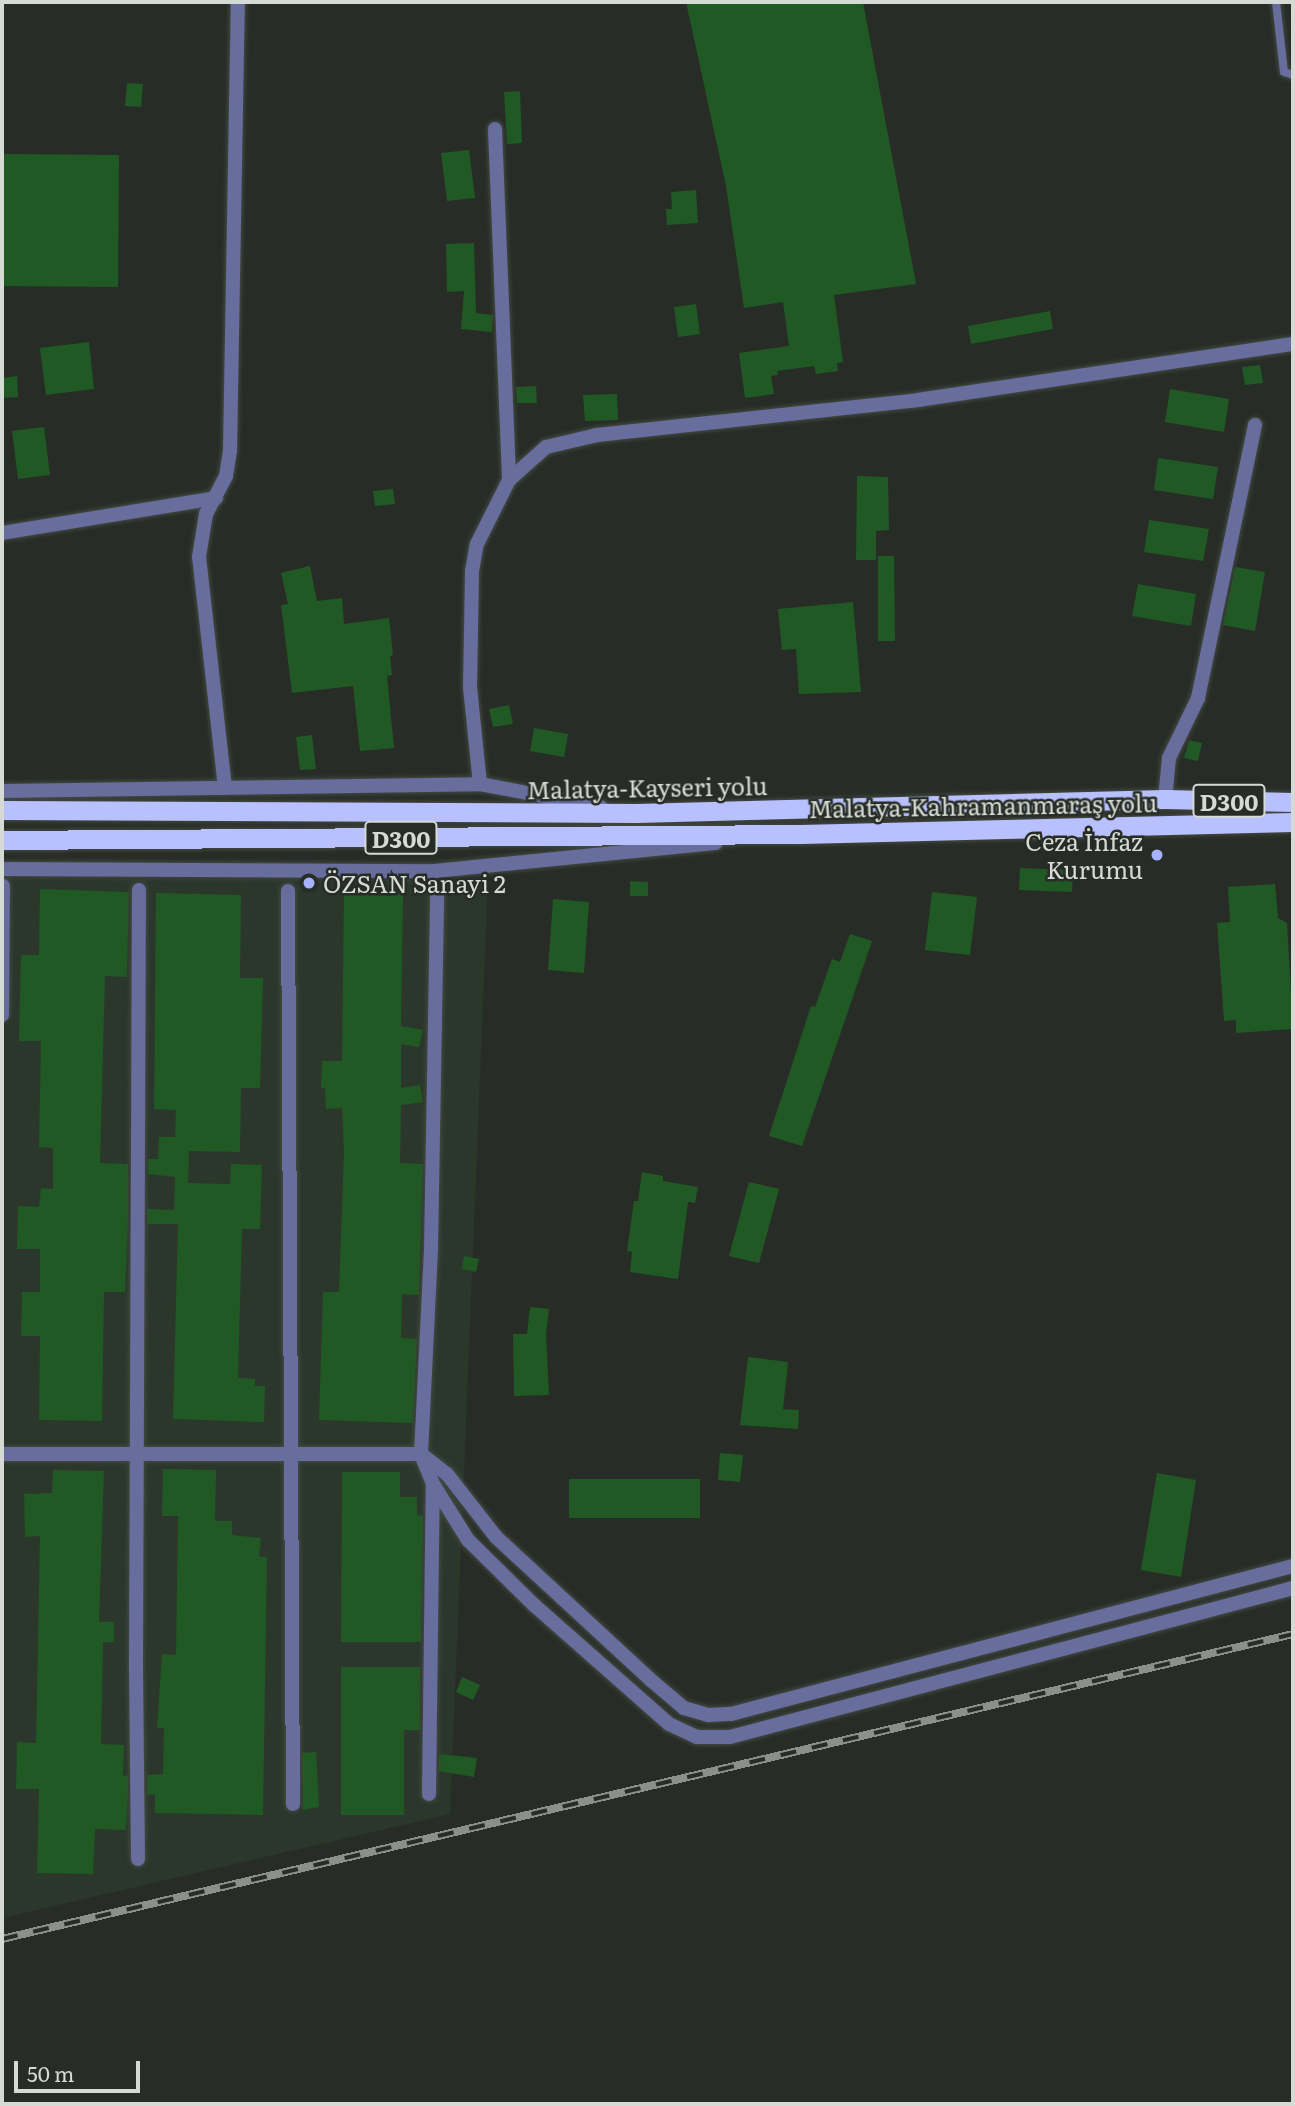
<!DOCTYPE html>
<meta charset="utf-8">
<style>
body{margin:0}
#map{position:relative;width:1295px;height:2106px;overflow:hidden;background:#272d26;font-family:Literata,serif}
div>[style]{position:absolute}
.built>*{inset:0;background:#2c372c}
.building>*{inset:0;background:#215924}
.roads{filter:drop-shadow(0 0 2px #434942) drop-shadow(0 0 2px #434942)}
.service>*{height:8px;margin:-4px;padding:0 4px;transform-origin:4px;border-radius:4px;background:#676d9c}
.minor>*{height:14px;margin:-7px;padding:0 7px;transform-origin:7px;border-radius:7px;background:#676d9c}
.tertiary>*{height:14px;margin:-7px;padding:0 7px;transform-origin:7px;border-radius:7px;background:#676d9c}
.trunk>*{height:19px;margin:-9.5px;padding:0 9.5px;transform-origin:9.5px;border-radius:9.5px;background:#b8c1fe}
.rail>*{height:8px;margin-top:-4px;transform-origin:0;background:repeating-linear-gradient(90deg,#272d26 0 16px,#8b908a 0 32px);box-sizing:border-box;border-block:2px solid #8b908a}
.dots>*{width:19px;height:19px;translate:-50% -50%;box-sizing:border-box;border:4px solid #272d26;border-radius:50%}
span{translate:-50% -50%;white-space:nowrap;text-align:center;line-height:1.15;-webkit-text-stroke:5px #272d26;paint-order:stroke}
.shield-label span{padding:2px 5px;background:#272d26;border:2px solid;border-radius:5px;-webkit-text-stroke-width:0}
.shield-label{font-size:23px;color:#d5dad5;font-weight:700}
.street-label{font-size:24px;color:#d5dad5}
.poi-label{font-size:24px;color:#d5dad5}
.right{translate:-100% -50%;text-align:right}
.left{translate:0 -50%;text-align:left}
.frame{position:absolute;inset:0;border:4px solid #d5dad5;pointer-events:none}
.scale{position:absolute;left:14px;top:2061px;width:126px;height:32px;box-sizing:border-box;border:4px solid #d5dad5;border-top:0;padding-left:9px;font-size:21px;line-height:24px;white-space:nowrap;color:#d5dad5;-webkit-text-stroke:5px #272d26;paint-order:stroke}
</style>
<div id="map">
<div class="built">
<div style="clip-path:polygon(2px 878px,488px 880px,450px 1814px,2px 1918px)"></div>
</div>
<div class="building">
<div style="clip-path:polygon(686px 2px,863px 2px,916px 284px,834px 295px,843px 362px,837px 363px,838px 371px,816px 374px,814px 366px,777px 371px,778px 375px,771px 376px,774px 394px,745px 398px,739px 353px,789px 346px,783px 302px,744px 308px,726px 186px)"></div>
<div style="clip-path:polygon(127px 83px,143px 84px,141px 107px,125px 106px)"></div>
<div style="clip-path:polygon(520px 91px,522px 143px,507px 144px,504px 92px)"></div>
<div style="clip-path:polygon(469px 150px,475px 198px,447px 201px,441px 153px)"></div>
<div style="clip-path:polygon(2px 154px,119px 155px,118px 287px,2px 286px)"></div>
<div style="clip-path:polygon(696px 190px,698px 223px,667px 225px,666px 209px,672px 209px,671px 192px)"></div>
<div style="clip-path:polygon(474px 243px,476px 313px,493px 315px,492px 332px,461px 329px,464px 291px,447px 292px,446px 244px)"></div>
<div style="clip-path:polygon(696px 304px,700px 334px,678px 337px,674px 307px)"></div>
<div style="clip-path:polygon(1050px 311px,1053px 329px,971px 344px,968px 326px)"></div>
<div style="clip-path:polygon(89px 342px,94px 389px,46px 395px,40px 348px)"></div>
<div style="clip-path:polygon(1260px 365px,1263px 383px,1245px 385px,1242px 367px)"></div>
<div style="clip-path:polygon(17px 376px,18px 397px,2px 398px,2px 378px)"></div>
<div style="clip-path:polygon(536px 386px,537px 403px,517px 403px,516px 387px)"></div>
<div style="clip-path:polygon(1170px 389px,1229px 399px,1224px 432px,1165px 422px)"></div>
<div style="clip-path:polygon(617px 394px,618px 420px,585px 421px,583px 395px)"></div>
<div style="clip-path:polygon(44px 427px,50px 475px,18px 479px,12px 431px)"></div>
<div style="clip-path:polygon(1158px 458px,1218px 467px,1213px 499px,1154px 490px)"></div>
<div style="clip-path:polygon(857px 476px,888px 477px,889px 530px,876px 531px,876px 560px,856px 560px)"></div>
<div style="clip-path:polygon(393px 489px,395px 504px,375px 506px,373px 491px)"></div>
<div style="clip-path:polygon(1149px 520px,1209px 529px,1203px 561px,1144px 552px)"></div>
<div style="clip-path:polygon(878px 556px,894px 556px,895px 641px,878px 641px)"></div>
<div style="clip-path:polygon(310px 566px,317px 601px,342px 598px,344px 624px,389px 618px,393px 655px,390px 656px,392px 675px,387px 676px,394px 748px,360px 751px,353px 686px,292px 693px,281px 605px,288px 604px,281px 573px)"></div>
<div style="clip-path:polygon(1235px 567px,1265px 572px,1255px 631px,1223px 625px)"></div>
<div style="clip-path:polygon(1138px 584px,1196px 594px,1191px 626px,1132px 616px)"></div>
<div style="clip-path:polygon(853px 602px,861px 692px,799px 694px,796px 649px,782px 650px,778px 609px)"></div>
<div style="clip-path:polygon(509px 705px,513px 724px,493px 727px,489px 709px)"></div>
<div style="clip-path:polygon(534px 728px,568px 734px,564px 757px,530px 751px)"></div>
<div style="clip-path:polygon(312px 735px,316px 769px,300px 770px,296px 737px)"></div>
<div style="clip-path:polygon(1189px 740px,1202px 743px,1198px 761px,1184px 758px)"></div>
<div style="clip-path:polygon(1020px 868px,1073px 870px,1072px 892px,1019px 890px)"></div>
<div style="clip-path:polygon(630px 881px,648px 882px,648px 896px,630px 896px)"></div>
<div style="clip-path:polygon(1275px 884px,1278px 918px,1287px 923px,1293px 1029px,1236px 1033px,1236px 1020px,1224px 1021px,1217px 923px,1230px 922px,1228px 887px)"></div>
<div style="clip-path:polygon(40px 889px,129px 892px,127px 977px,105px 976px,100px 1163px,128px 1164px,128px 1223px,125px 1292px,104px 1292px,102px 1421px,39px 1420px,40px 1336px,21px 1336px,22px 1292px,40px 1292px,40px 1249px,17px 1249px,18px 1206px,39px 1207px,41px 1188px,53px 1189px,53px 1148px,39px 1147px,41px 1041px,19px 1041px,21px 955px,39px 955px)"></div>
<div style="clip-path:polygon(932px 892px,977px 897px,970px 955px,925px 950px)"></div>
<div style="clip-path:polygon(156px 893px,241px 895px,240px 978px,263px 978px,260px 1088px,241px 1088px,240px 1152px,189px 1151px,188px 1183px,230px 1184px,231px 1164px,262px 1165px,260px 1229px,242px 1229px,238px 1378px,255px 1379px,255px 1386px,265px 1386px,264px 1422px,173px 1419px,178px 1224px,147px 1224px,147px 1209px,174px 1210px,175px 1177px,148px 1174px,148px 1159px,158px 1159px,159px 1137px,175px 1137px,176px 1110px,154px 1109px)"></div>
<div style="clip-path:polygon(344px 894px,403px 894px,401px 1026px,423px 1030px,419px 1047px,401px 1044px,401px 1088px,420px 1085px,423px 1102px,401px 1105px,400px 1163px,423px 1164px,419px 1295px,402px 1294px,401px 1338px,417px 1339px,413px 1423px,319px 1420px,323px 1292px,339px 1292px,344px 1152px,342px 1108px,326px 1109px,325px 1088px,321px 1088px,322px 1061px,342px 1061px)"></div>
<div style="clip-path:polygon(553px 899px,589px 902px,584px 973px,548px 970px)"></div>
<div style="clip-path:polygon(850px 934px,872px 941px,802px 1146px,769px 1136px,811px 1006px,815px 1007px,832px 959px,840px 962px)"></div>
<div style="clip-path:polygon(642px 1172px,663px 1176px,663px 1181px,698px 1187px,695px 1203px,688px 1202px,678px 1279px,630px 1272px,632px 1252px,627px 1251px,634px 1201px,638px 1201px)"></div>
<div style="clip-path:polygon(749px 1182px,779px 1189px,759px 1263px,729px 1256px)"></div>
<div style="clip-path:polygon(464px 1256px,479px 1259px,476px 1272px,462px 1269px)"></div>
<div style="clip-path:polygon(530px 1307px,549px 1309px,546px 1334px,549px 1395px,514px 1396px,513px 1334px,527px 1334px)"></div>
<div style="clip-path:polygon(748px 1357px,788px 1362px,783px 1409px,799px 1410px,798px 1429px,740px 1425px)"></div>
<div style="clip-path:polygon(720px 1453px,743px 1455px,740px 1482px,718px 1480px)"></div>
<div style="clip-path:polygon(163px 1469px,216px 1470px,215px 1521px,232px 1521px,232px 1535px,261px 1538px,259px 1557px,267px 1557px,263px 1815px,155px 1813px,155px 1794px,147px 1795px,147px 1775px,163px 1774px,164px 1728px,157px 1728px,162px 1654px,176px 1655px,178px 1516px,162px 1516px)"></div>
<div style="clip-path:polygon(53px 1470px,104px 1471px,99px 1622px,114px 1622px,114px 1642px,103px 1642px,101px 1744px,124px 1745px,123px 1776px,128px 1775px,128px 1795px,126px 1830px,95px 1829px,93px 1874px,37px 1873px,39px 1789px,16px 1789px,17px 1742px,36px 1743px,40px 1536px,25px 1537px,24px 1494px,52px 1493px)"></div>
<div style="clip-path:polygon(342px 1472px,400px 1472px,400px 1497px,417px 1497px,417px 1515px,423px 1516px,421px 1642px,341px 1642px)"></div>
<div style="clip-path:polygon(1157px 1473px,1196px 1480px,1181px 1577px,1141px 1570px)"></div>
<div style="clip-path:polygon(569px 1479px,700px 1479px,700px 1518px,569px 1518px)"></div>
<div style="clip-path:polygon(341px 1667px,420px 1667px,420px 1730px,404px 1730px,404px 1815px,341px 1815px)"></div>
<div style="clip-path:polygon(462px 1677px,480px 1685px,473px 1700px,456px 1692px)"></div>
<div style="clip-path:polygon(316px 1752px,319px 1807px,303px 1810px,302px 1753px)"></div>
<div style="clip-path:polygon(439px 1754px,477px 1758px,474px 1777px,439px 1771px)"></div>
</div>
<div class="roads">
<div class="service">
<div style="left:1276px;top:2px;width:70px;rotate:83.5deg"></div>
<div style="left:1284px;top:72px;width:9px;rotate:18deg"></div>
</div>
<div class="minor">
<div style="left:495px;top:129px;width:351px;rotate:87.7deg"></div>
<div style="left:2px;top:533px;width:217px;rotate:-9.3deg"></div>
<div style="left:480px;top:784px;width:98px;rotate:-95.9deg"></div>
<div style="left:470px;top:687px;width:116px;rotate:-89deg"></div>
<div style="left:472px;top:571px;width:27px;rotate:-80deg"></div>
<div style="left:477px;top:544px;width:72px;rotate:-63.4deg"></div>
<div style="left:509px;top:480px;width:50px;rotate:-41.7deg"></div>
<div style="left:546px;top:447px;width:52px;rotate:-13.2deg"></div>
<div style="left:597px;top:435px;width:323px;rotate:-6.2deg"></div>
<div style="left:918px;top:400px;width:379px;rotate:-8.5deg"></div>
<div style="left:225px;top:788px;width:232px;rotate:-96.4deg"></div>
<div style="left:199px;top:557px;width:44px;rotate:-80.8deg"></div>
<div style="left:206px;top:514px;width:43px;rotate:-62.2deg"></div>
<div style="left:226px;top:476px;width:26px;rotate:-81deg"></div>
<div style="left:230px;top:450px;width:448px;rotate:-89deg"></div>
<div style="left:1165px;top:799px;width:41px;rotate:-84.4deg"></div>
<div style="left:1169px;top:758px;width:67px;rotate:-64.2deg"></div>
<div style="left:1198px;top:698px;width:279px;rotate:-78.2deg"></div>
<div style="left:288px;top:891px;width:913px;rotate:89.69deg"></div>
<div style="left:2px;top:1015px;width:129px;rotate:-89.6deg"></div>
<div style="left:2px;top:1454px;width:419px"></div>
<div style="left:421px;top:1454px;width:33px;rotate:38deg"></div>
<div style="left:447px;top:1474px;width:80px;rotate:52.1deg"></div>
<div style="left:496px;top:1537px;width:212px;rotate:42.7deg"></div>
<div style="left:652px;top:1681px;width:42px;rotate:40.2deg"></div>
<div style="left:684px;top:1708px;width:26px;rotate:16deg"></div>
<div style="left:709px;top:1715px;width:22px;rotate:-3deg"></div>
<div style="left:731px;top:1714px;width:581px;rotate:-14.75deg"></div>
<div style="left:433px;top:1484px;width:66px;rotate:58deg"></div>
<div style="left:468px;top:1540px;width:93px;rotate:44.6deg"></div>
<div style="left:534px;top:1605px;width:180px;rotate:41.4deg"></div>
<div style="left:669px;top:1724px;width:31px;rotate:25deg"></div>
<div style="left:697px;top:1737px;width:33px"></div>
<div style="left:730px;top:1737px;width:582px;rotate:-14.82deg"></div>
<div style="left:429px;top:1794px;width:310px;rotate:-89.3deg"></div>
<div style="left:433px;top:1484px;width:32px;rotate:-112deg"></div>
<div style="left:421px;top:1454px;width:205px;rotate:-87.2deg"></div>
<div style="left:431px;top:1249px;width:352px;rotate:-89deg"></div>
<div style="left:138px;top:1859px;width:199px;rotate:-90.6deg"></div>
<div style="left:136px;top:1660px;width:770px;rotate:-89.78deg"></div>
</div>
<div class="tertiary">
<div style="left:2px;top:791px;width:478px;rotate:-0.8deg"></div>
<div style="left:480px;top:784px;width:123px;rotate:10.8deg"></div>
<div style="left:2px;top:869px;width:432px;rotate:0.3deg"></div>
<div style="left:434px;top:871px;width:283px;rotate:-5.7deg"></div>
</div>
<div class="trunk">
<div style="left:2px;top:810px;width:634px;rotate:0.27deg"></div>
<div style="left:636px;top:813px;width:529px;rotate:-1.52deg"></div>
<div style="left:1165px;top:799px;width:128px;rotate:1.3deg"></div>
<div style="left:2px;top:840px;width:798px;rotate:-0.43deg"></div>
<div style="left:800px;top:834px;width:493px;rotate:-1.4deg"></div>
</div>
</div>
<div class="rail">
<div style="left:2px;top:1939px;width:1327px;rotate:-13.29deg"></div>
</div>
<div class="dots">
<div style="left:1157px;top:855px;background:#a7b1fc"></div>
<div style="left:309px;top:883px;background:#a7b1fc"></div>
</div>
<div class="shield-label">
<span style="left:1229px;top:801px">D300</span>
<span style="left:401px;top:838px">D300</span>
</div>
<div class="street-label">
<span style="left:647px;top:787px;rotate:-1deg">Malatya-Kayseri yolu</span>
<span style="left:983px;top:805px;rotate:-1deg">Malatya-Kahramanmaraş yolu</span>
</div>
<div class="poi-label">
<span class="right" style="left:1143px;top:855px">Ceza İnfaz<br>Kurumu</span>
<span class="left" style="left:323px;top:883px">ÖZSAN Sanayi 2</span>
</div>
<div class="frame"></div>
<div class="scale">50 m</div>
</div>
